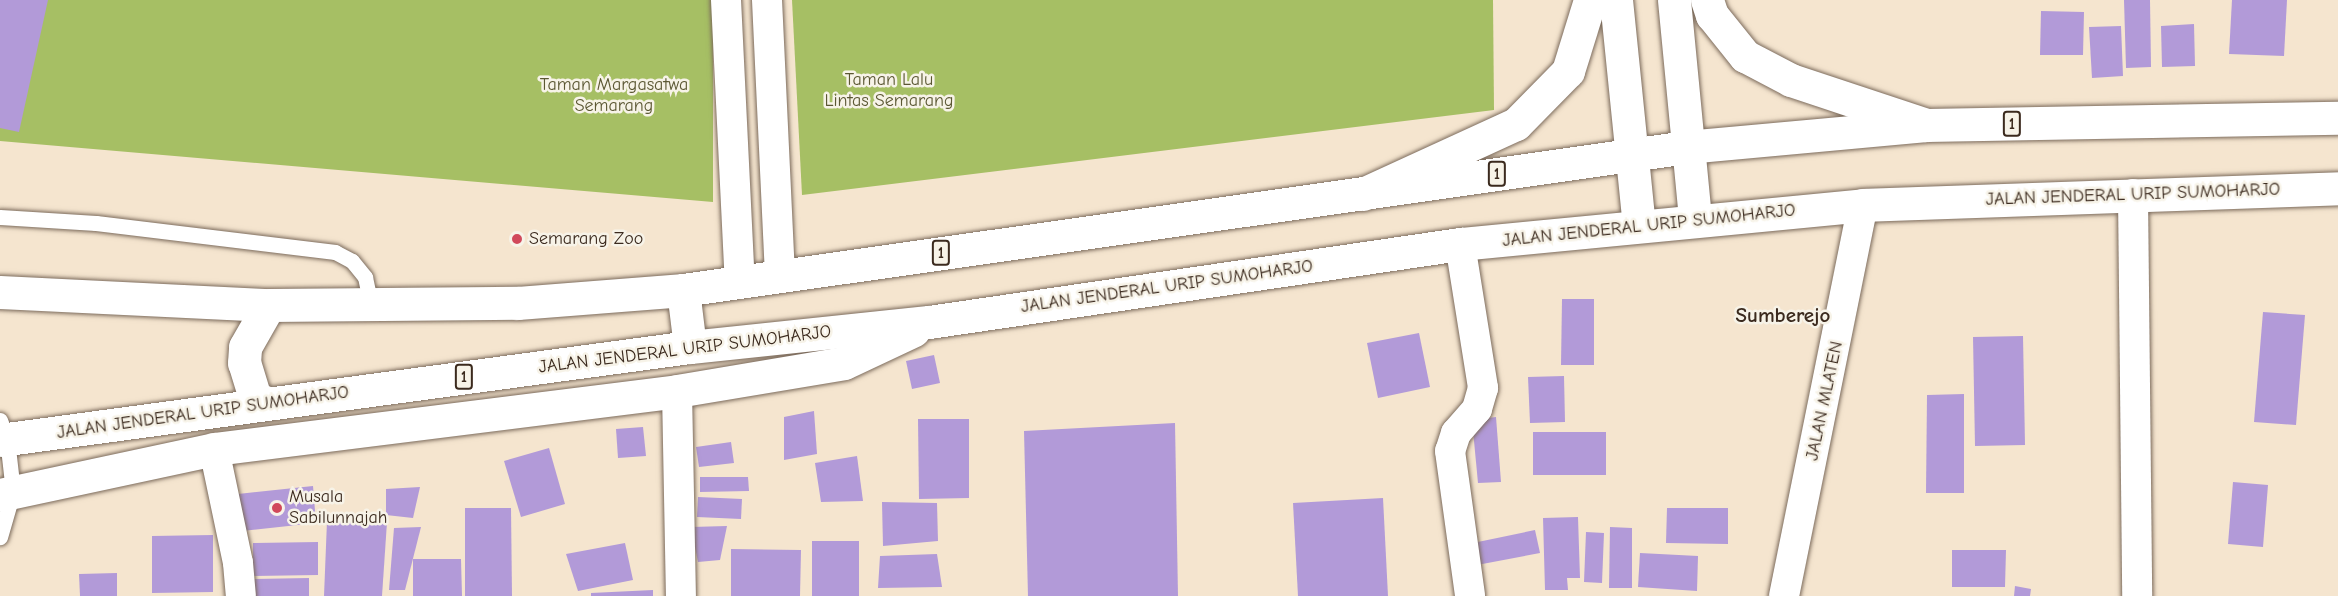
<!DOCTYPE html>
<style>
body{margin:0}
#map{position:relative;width:2338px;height:596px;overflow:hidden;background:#f5e5cf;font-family:"Comic Neue",sans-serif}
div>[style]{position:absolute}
.green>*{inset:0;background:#a6bf64}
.building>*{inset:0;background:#b29ad8}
.roads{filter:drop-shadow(0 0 2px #7c6b5c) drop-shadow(0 0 2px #7c6b5c)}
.service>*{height:15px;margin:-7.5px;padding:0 7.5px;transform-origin:7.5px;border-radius:7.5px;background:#fff}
.minor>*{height:30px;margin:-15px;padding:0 15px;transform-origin:15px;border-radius:15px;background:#fff}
.trunk>*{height:33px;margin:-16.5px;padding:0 16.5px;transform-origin:16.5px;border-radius:16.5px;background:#fff}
.motorway>*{height:33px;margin:-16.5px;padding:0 16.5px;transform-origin:16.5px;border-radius:16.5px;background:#fff}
.dots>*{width:16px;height:16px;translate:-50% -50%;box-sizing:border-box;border:3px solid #f7f3e8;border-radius:50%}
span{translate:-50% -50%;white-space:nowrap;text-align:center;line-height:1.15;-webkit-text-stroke:5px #f7f3e8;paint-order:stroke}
.shield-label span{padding:2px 4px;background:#f7f3e8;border:2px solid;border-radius:4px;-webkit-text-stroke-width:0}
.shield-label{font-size:16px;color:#3b2a1e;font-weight:700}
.park-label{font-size:18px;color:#5b5733}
.street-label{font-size:18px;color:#3b2a1e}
.poi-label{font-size:18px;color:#3b2a1e}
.left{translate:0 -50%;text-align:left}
.quarter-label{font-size:21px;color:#3b2a1e;font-weight:700}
</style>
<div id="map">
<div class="green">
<div style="clip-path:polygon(0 0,713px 0,713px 202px,0 141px)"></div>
<div style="clip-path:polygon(792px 0,1493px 0,1494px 110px,802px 195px)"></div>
</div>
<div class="building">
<div style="clip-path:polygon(0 0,48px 0,19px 132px,0 128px)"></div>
<div style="clip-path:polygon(2124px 0,2150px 0,2151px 67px,2126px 68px)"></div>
<div style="clip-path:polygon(2232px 0,2287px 0,2284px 56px,2229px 54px)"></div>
<div style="clip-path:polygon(2041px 11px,2084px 12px,2083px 55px,2040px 55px)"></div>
<div style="clip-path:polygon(2194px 24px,2195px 66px,2162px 67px,2161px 26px)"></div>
<div style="clip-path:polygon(2121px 26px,2123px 76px,2092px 78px,2089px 27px)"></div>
<div style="clip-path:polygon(1562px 299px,1594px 299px,1594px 365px,1561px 365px)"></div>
<div style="clip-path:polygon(2263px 312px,2305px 315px,2296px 425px,2254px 422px)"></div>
<div style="clip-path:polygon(1419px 333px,1430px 387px,1378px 398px,1367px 343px)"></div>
<div style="clip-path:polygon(2023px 336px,2025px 445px,1975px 446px,1973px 337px)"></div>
<div style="clip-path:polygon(934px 355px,940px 383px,912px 389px,906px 361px)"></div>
<div style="clip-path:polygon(1564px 376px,1565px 422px,1530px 423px,1528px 377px)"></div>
<div style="clip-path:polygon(1964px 394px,1964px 493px,1926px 493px,1927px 395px)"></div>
<div style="clip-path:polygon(814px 411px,817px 454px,784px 460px,784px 417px)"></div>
<div style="clip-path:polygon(1496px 417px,1501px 482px,1478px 483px,1472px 420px)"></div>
<div style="clip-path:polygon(918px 419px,969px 419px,969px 498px,919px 499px)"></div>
<div style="clip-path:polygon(1175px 423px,1178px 596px,1028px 596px,1024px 431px)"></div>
<div style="clip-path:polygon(643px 427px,646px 456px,618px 458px,616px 429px)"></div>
<div style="clip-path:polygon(1533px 432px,1606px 432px,1606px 475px,1533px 475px)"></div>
<div style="clip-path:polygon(731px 442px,734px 463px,699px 467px,696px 447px)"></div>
<div style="clip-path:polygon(549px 448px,565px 504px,521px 517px,504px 461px)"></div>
<div style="clip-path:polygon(857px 456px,863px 501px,821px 502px,815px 463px)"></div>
<div style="clip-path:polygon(700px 477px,748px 477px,749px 491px,700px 492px)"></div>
<div style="clip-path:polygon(2233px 482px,2268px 485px,2263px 547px,2228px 544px)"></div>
<div style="clip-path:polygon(313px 486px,316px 523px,242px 531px,238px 494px)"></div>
<div style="clip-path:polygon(420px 487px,413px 518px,386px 515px,386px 489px)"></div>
<div style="clip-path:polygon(698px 497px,742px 499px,741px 519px,697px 517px)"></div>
<div style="clip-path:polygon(1383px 498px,1388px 596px,1298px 596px,1293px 503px)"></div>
<div style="clip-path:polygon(882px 502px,937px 503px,938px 541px,883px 546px)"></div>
<div style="clip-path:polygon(465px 508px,511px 508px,512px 596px,465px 596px)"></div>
<div style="clip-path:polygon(1667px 508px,1728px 508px,1728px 544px,1666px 543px)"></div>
<div style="clip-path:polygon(1578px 517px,1580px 578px,1567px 578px,1568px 590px,1545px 590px,1543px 518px)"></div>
<div style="clip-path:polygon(327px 521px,387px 522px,382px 596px,324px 596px)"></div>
<div style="clip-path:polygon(727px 526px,720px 560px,698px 562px,691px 527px)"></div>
<div style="clip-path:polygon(421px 527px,405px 590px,389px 590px,394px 528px)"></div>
<div style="clip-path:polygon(1610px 527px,1632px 528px,1632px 588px,1609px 588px)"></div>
<div style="clip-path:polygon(1535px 530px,1540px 553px,1477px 565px,1473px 543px)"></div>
<div style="clip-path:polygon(1586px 532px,1604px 533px,1602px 583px,1584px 582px)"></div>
<div style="clip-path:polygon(213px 535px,213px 592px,152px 593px,152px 536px)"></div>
<div style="clip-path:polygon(812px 541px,859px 541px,859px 596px,812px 596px)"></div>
<div style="clip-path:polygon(318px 542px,318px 575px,253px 576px,253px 543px)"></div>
<div style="clip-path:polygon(625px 543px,633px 580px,578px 591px,566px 554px)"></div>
<div style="clip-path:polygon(731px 549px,801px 550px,800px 596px,731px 596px)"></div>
<div style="clip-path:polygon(1952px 550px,2006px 550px,2005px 587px,1952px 587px)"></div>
<div style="clip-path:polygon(1640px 553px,1698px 556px,1697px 591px,1638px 587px)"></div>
<div style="clip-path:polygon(937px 554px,942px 587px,878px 588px,880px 556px)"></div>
<div style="clip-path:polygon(413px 559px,461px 559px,462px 596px,413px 596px)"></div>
<div style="clip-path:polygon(117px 573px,117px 596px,80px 596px,79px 574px)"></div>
<div style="clip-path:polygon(309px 578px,309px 596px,250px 596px,250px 579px)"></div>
<div style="clip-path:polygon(2015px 586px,2031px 589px,2030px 596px,2014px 596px)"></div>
<div style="clip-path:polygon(653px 590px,653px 596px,591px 596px,591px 593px)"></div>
</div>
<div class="roads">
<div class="service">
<div style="left:0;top:217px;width:96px;rotate:3.6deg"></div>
<div style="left:96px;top:223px;width:241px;rotate:6.9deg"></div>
<div style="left:335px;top:252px;width:19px;rotate:28deg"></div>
<div style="left:352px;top:261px;width:21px;rotate:51deg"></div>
<div style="left:365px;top:277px;width:29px;rotate:78deg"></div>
<div style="left:0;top:420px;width:20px;rotate:70deg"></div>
<div style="left:7px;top:439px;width:53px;rotate:83.5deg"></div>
<div style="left:13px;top:492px;width:47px;rotate:106.1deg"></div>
</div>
<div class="minor">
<div style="left:726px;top:0;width:282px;rotate:87.2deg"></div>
<div style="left:767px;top:0;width:276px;rotate:87.3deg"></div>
<div style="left:2133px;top:194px;width:402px;rotate:89.4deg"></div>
<div style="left:1460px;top:244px;width:146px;rotate:80.9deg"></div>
<div style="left:1483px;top:388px;width:22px;rotate:106deg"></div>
<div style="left:1477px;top:409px;width:32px;rotate:131deg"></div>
<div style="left:1456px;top:433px;width:19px;rotate:108deg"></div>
<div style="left:1450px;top:451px;width:146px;rotate:82.1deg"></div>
<div style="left:677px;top:391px;width:205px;rotate:88.9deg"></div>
<div style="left:214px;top:449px;width:116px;rotate:78.1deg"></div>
<div style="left:238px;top:563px;width:33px;rotate:85deg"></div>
<div style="left:1784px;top:596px;width:399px;rotate:-78.6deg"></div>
</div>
<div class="trunk">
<div style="left:683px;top:290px;width:57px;rotate:83deg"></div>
<div style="left:0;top:292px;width:269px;rotate:2.8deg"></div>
<div style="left:269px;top:305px;width:249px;rotate:-0.5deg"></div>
<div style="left:518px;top:303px;width:166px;rotate:-4.5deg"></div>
<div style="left:683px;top:290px;width:1013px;rotate:-8.11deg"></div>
<div style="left:1686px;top:147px;width:241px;rotate:-5.2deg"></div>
<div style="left:1926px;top:125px;width:412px;rotate:-1deg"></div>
<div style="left:267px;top:403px;width:13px;rotate:-157deg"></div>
<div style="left:255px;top:398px;width:37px;rotate:-107deg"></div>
<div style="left:244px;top:363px;width:16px;rotate:-86deg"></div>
<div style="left:245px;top:347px;width:48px;rotate:-60.3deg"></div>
<div style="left:0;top:440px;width:696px;rotate:-7.68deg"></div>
<div style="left:690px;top:347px;width:240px;rotate:-6deg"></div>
<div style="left:929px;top:322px;width:537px;rotate:-8.36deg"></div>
<div style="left:1460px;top:244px;width:405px;rotate:-5.5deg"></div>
<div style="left:1863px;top:205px;width:475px;rotate:-2deg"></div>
<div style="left:0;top:495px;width:219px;rotate:-12.1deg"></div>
<div style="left:214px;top:449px;width:467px;rotate:-7.1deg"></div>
<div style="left:677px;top:391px;width:169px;rotate:-9.5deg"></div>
<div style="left:844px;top:363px;width:77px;rotate:-25.2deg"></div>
</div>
<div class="motorway">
<div style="left:1616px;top:0;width:226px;rotate:84.2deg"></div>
<div style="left:1674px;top:0;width:221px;rotate:84.5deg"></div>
<div style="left:1707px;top:0;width:16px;rotate:72deg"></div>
<div style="left:1712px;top:15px;width:53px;rotate:51.2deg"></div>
<div style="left:1745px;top:56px;width:52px;rotate:27.6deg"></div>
<div style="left:1791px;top:80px;width:142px;rotate:18.4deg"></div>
<div style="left:1363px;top:194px;width:168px;rotate:-24.6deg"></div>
<div style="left:1516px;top:124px;width:74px;rotate:-45.5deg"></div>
<div style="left:1568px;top:71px;width:74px;rotate:-72.8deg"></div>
</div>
</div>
<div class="dots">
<div style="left:517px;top:239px;background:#d1495b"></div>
<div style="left:277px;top:508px;background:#d1495b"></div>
</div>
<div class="shield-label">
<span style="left:2012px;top:124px">1</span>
<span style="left:1497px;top:174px">1</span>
<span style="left:941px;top:253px">1</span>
<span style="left:464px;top:377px">1</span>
</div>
<div class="park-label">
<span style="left:889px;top:91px">Taman Lalu<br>Lintas Semarang</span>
<span style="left:614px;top:96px">Taman Margasatwa<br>Semarang</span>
</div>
<div class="street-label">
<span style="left:2133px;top:195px;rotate:-2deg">JALAN JENDERAL URIP SUMOHARJO</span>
<span style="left:1649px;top:226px;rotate:-6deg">JALAN JENDERAL URIP SUMOHARJO</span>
<span style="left:1167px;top:287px;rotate:-8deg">JALAN JENDERAL URIP SUMOHARJO</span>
<span style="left:685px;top:350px;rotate:-7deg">JALAN JENDERAL URIP SUMOHARJO</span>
<span style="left:1825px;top:401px;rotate:-78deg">JALAN MLATEN</span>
<span style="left:203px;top:413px;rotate:-8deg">JALAN JENDERAL URIP SUMOHARJO</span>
</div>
<div class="poi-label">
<span class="left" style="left:529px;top:239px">Semarang Zoo</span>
<span class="left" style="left:289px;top:508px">Musala<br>Sabilunnajah</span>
</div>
<div class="quarter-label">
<span style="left:1783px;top:315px">Sumberejo</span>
</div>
</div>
